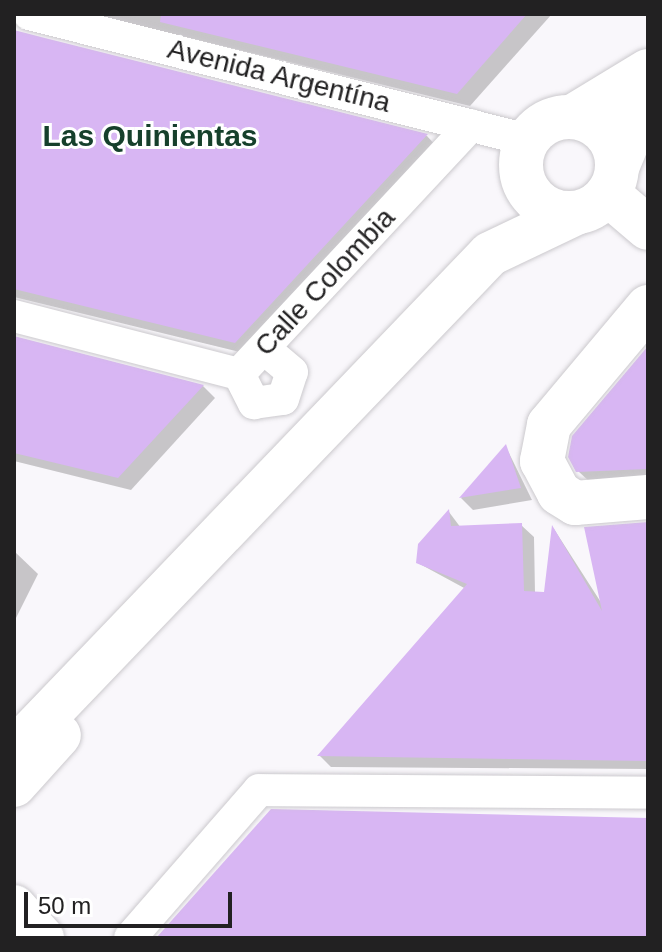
<!DOCTYPE html>
<meta charset="utf-8">
<style>
body{margin:0}
#map{position:relative;width:662px;height:952px;overflow:hidden;background:#f9f7fb;font-family:Helvetica,sans-serif}
div>[style]{position:absolute}
.shadow>*{inset:0;background:#0003}
.building>*{inset:0;background:#d8b6f3}
.roads{filter:drop-shadow(0 0 2px #cbc9cd) drop-shadow(0 0 2px #cbc9cd)}
.street>*{height:32px;margin:-16px;padding:0 16px;transform-origin:16px;border-radius:16px;background:#fff}
.secondary>*{height:44px;margin:-22px;padding:0 22px;transform-origin:22px;border-radius:22px;background:#fff}
.secondary>.ring{margin:-22px;padding:0;box-sizing:content-box;background:none;border:44px solid #fff;border-radius:50%}
span{translate:-50% -50%;white-space:nowrap;text-align:center;line-height:1.15;-webkit-text-stroke:6px #fff;paint-order:stroke}
.street-label{font-size:28px;color:#222122}
.neighbourhood-label{font-size:30px;color:#16402c;font-weight:700}
.frame{position:absolute;inset:0;border:16px solid #222122;pointer-events:none}
.scale{position:absolute;left:24px;top:892px;width:208px;height:36px;box-sizing:border-box;border:4px solid #222122;border-top:0;padding-left:10px;font-size:24px;line-height:28px;white-space:nowrap;color:#222122;-webkit-text-stroke:6px #fff;paint-order:stroke}
</style>
<div id="map">
<div class="shadow">
<div style="clip-path:polygon(91px 14px,552px 14px,470px 106px)"></div>
<div style="clip-path:polygon(14px 33px,427px 136px,438px 148px,248px 354px,14px 297px)"></div>
<div style="clip-path:polygon(14px 339px,203px 386px,215px 398px,131px 490px,14px 461px)"></div>
<div style="clip-path:polygon(648px 349px,648px 483px,591px 483px,578px 471px)"></div>
<div style="clip-path:polygon(506px 447px,532px 500px,473px 510px,461px 498px)"></div>
<div style="clip-path:polygon(449px 512px,461px 528px,521px 525px,534px 537px,535px 593px,546px 594px,554px 529px,602px 604px,648px 524px,648px 769px,331px 767px,320px 756px,466px 589px,418px 563px,420px 545px)"></div>
<div style="clip-path:polygon(14px 551px,38px 574px,14px 622px)"></div>
</div>
<div class="building">
<div style="clip-path:polygon(161px 14px,527px 14px,457px 94px,160px 22px)"></div>
<div style="clip-path:polygon(14px 30px,45px 38px,428px 134px,235px 343px,14px 289px)"></div>
<div style="clip-path:polygon(14px 336px,204px 385px,118px 478px,14px 453px)"></div>
<div style="clip-path:polygon(648px 346px,648px 469px,576px 472px,568px 457px,572px 436px)"></div>
<div style="clip-path:polygon(506px 444px,521px 488px,459px 498px)"></div>
<div style="clip-path:polygon(449px 509px,451px 526px,522px 523px,524px 591px,544px 592px,552px 525px,602px 611px,584px 527px,648px 522px,648px 761px,317px 756px,467px 584px,416px 563px,418px 544px)"></div>
<div style="clip-path:polygon(271px 809px,648px 818px,648px 938px,156px 938px)"></div>
</div>
<div class="roads">
<div class="street">
<div style="left:29px;top:14px;width:515px;rotate:14.17deg"></div>
<div style="left:14px;top:316px;width:232px;rotate:14.5deg"></div>
<div style="left:239px;top:374px;width:340px;rotate:-47deg"></div>
<div style="left:239px;top:374px;width:33px;rotate:63deg"></div>
<div style="left:254px;top:403px;width:29px;rotate:-8deg"></div>
<div style="left:283px;top:399px;width:28px;rotate:-72deg"></div>
<div style="left:292px;top:372px;width:35px;rotate:-140deg"></div>
<div style="left:130px;top:938px;width:196px;rotate:-48.9deg"></div>
<div style="left:259px;top:790px;width:389px;rotate:0.4deg"></div>
</div>
<div class="secondary">
<div class="ring" style="left:521px;top:117px;width:52px;height:52px"></div>
<div style="left:572px;top:117px;width:89px;rotate:-31.2deg"></div>
<div style="left:618px;top:165px;width:79px;rotate:-67.7deg"></div>
<div style="left:608px;top:194px;width:52px;rotate:40.4deg"></div>
<div style="left:648px;top:307px;width:154px;rotate:130deg"></div>
<div style="left:549px;top:425px;width:37px;rotate:101deg"></div>
<div style="left:542px;top:461px;width:36px;rotate:62deg"></div>
<div style="left:559px;top:493px;width:19px;rotate:32deg"></div>
<div style="left:575px;top:503px;width:73px;rotate:-4.7deg"></div>
<div style="left:14px;top:750px;width:687px;rotate:-46.18deg"></div>
<div style="left:490px;top:254px;width:95px;rotate:-25.5deg"></div>
<div style="left:14px;top:785px;width:67px;rotate:-48deg"></div>
<div style="left:14px;top:907px;width:42px;rotate:47.9deg"></div>
</div>
</div>
<div class="street-label">
<span style="left:279px;top:76px;rotate:14deg">Avenida Argentína</span>
<span style="left:325px;top:282px;rotate:-47deg">Calle Colombia</span>
</div>
<div class="neighbourhood-label">
<span style="left:150px;top:136px">Las Quinientas</span>
</div>
<div class="frame"></div>
<div class="scale">50 m</div>
</div>
